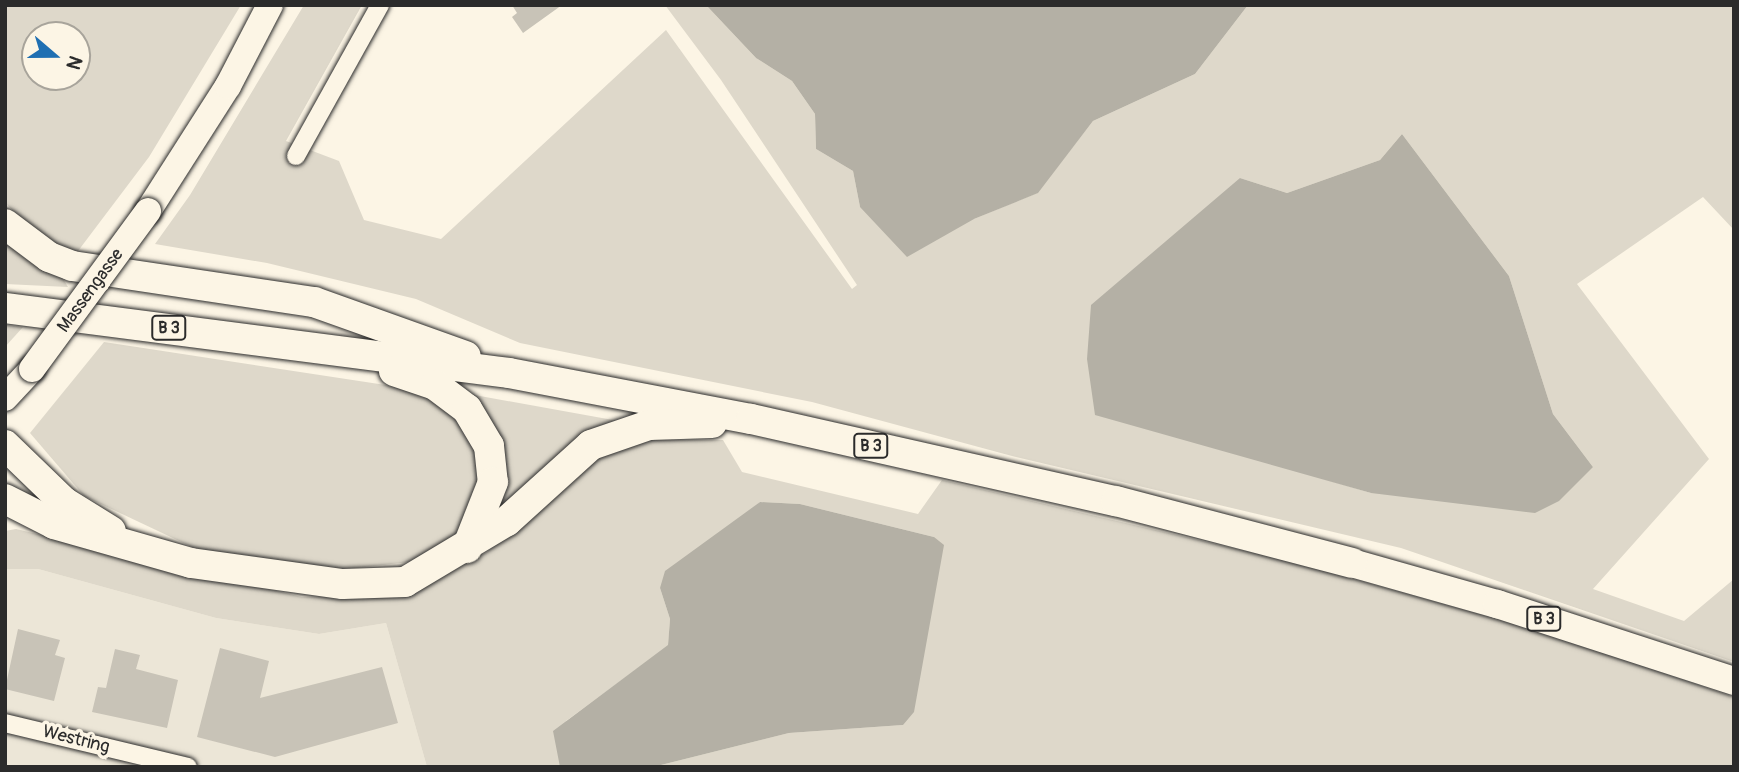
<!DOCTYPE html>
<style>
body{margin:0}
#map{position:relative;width:1739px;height:772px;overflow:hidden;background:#fcf5e5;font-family:Pangolin,sans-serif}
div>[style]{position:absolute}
.built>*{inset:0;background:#ece6d7}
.green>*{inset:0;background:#ded8ca}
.water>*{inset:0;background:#b4b0a5}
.building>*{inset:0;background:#c8c3b7}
.roads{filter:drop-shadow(0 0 2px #2b2b2b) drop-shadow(0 0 2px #2b2b2b)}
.minor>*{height:18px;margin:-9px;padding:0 9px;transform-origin:9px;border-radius:9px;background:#fcf5e5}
.secondary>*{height:26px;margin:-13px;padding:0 13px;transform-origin:13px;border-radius:13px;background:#fcf5e5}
.primary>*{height:28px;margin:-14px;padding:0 14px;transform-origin:14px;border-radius:14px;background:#fcf5e5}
.trunk>*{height:30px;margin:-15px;padding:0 15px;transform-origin:15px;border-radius:15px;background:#fcf5e5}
.bridges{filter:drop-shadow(0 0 2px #2b2b2b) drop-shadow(0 0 2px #2b2b2b)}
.secondary-bridge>*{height:26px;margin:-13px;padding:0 13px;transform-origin:13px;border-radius:13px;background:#fcf5e5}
span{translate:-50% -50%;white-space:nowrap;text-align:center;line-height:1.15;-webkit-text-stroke:7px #fcf5e5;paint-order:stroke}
.shield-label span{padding:2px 5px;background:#fcf5e5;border:2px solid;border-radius:5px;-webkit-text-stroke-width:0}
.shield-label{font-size:16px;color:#2b2b2b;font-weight:700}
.street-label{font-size:18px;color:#2b2b2b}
.frame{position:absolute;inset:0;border:7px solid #2b2b2b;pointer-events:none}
.north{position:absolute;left:21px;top:21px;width:70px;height:70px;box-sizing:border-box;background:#fcf5e5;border:2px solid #a8a49b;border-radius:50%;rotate:110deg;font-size:19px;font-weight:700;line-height:28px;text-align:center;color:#2b2b2b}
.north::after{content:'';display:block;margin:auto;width:24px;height:32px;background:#1f6fb2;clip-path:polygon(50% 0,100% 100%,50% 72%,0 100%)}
</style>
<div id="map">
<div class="built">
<div style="clip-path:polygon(5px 569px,38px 569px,216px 618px,319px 634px,386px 623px,427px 767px,5px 767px)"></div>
</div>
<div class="green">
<div style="clip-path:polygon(evenodd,5px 5px,241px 5px,149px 157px,75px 255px,38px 234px,5px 203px,5px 5px,35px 35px,77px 35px,77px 77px,35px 77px,35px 35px)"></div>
<div style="clip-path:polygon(evenodd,304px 5px,362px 5px,286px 141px,339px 161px,364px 220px,441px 239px,666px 30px,852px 289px,857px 285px,721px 80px,665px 5px,706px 5px,756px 58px,792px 81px,815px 114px,816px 149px,853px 171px,860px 207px,974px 219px,1037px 193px,1093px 121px,1195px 74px,1248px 5px,1734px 5px,1734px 230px,1703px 197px,1577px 284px,1709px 459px,1593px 589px,1684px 621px,1734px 579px,1734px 662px,1401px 548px,1012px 456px,812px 402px,520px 343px,416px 299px,267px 263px,155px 244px,190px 195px,304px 5px,1402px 134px,1509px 276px,1553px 414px,1593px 467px,1371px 493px,1267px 462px,1240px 178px,1287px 193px,1380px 160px,1402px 134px)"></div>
<div style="clip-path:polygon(5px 238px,59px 272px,68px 287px,5px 284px)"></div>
<div style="clip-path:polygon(5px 325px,23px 327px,5px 347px)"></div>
<div style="clip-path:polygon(104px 342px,392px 386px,429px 397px,458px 419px,472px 439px,480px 473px,477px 502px,455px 536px,409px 562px,330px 571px,194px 548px,84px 496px,30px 433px)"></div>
<div style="clip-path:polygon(469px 394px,624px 422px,493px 522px)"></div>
<div style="clip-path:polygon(649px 440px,723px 440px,742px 472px,918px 514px,942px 480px,1296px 563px,1540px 631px,1734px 697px,1734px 767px,653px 767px,789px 733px,903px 725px,934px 537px,800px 504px,760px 502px,660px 588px,670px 619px,668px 646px,566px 721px,560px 767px,427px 767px,386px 623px,319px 634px,216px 618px,38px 569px,5px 569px,5px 531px,16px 529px,302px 597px,365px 595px,429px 584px,487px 552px,593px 453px)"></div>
</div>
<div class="water">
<div style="clip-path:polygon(706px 5px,1248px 5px,1195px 74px,1093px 121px,1038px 193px,974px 219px,907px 257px,860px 207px,853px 171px,816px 149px,815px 114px,792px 81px,756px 58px)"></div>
<div style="clip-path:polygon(1402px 134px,1509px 276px,1553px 414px,1593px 467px,1559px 501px,1535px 513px,1371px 493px,1095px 415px,1087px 359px,1091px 305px,1240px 178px,1287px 193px,1380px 160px)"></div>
<div style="clip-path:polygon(760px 502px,800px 504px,934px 537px,944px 545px,914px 712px,903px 725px,789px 733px,653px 767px,560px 767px,553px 731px,668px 645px,670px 619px,660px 588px,665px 571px)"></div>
</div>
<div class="building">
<div style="clip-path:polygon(512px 5px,562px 5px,523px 33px,512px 17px,517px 13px)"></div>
<div style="clip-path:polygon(18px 629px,60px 640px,55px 655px,65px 658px,54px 701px,5px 689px)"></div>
<div style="clip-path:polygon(220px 648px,269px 661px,260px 698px,382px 667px,398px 723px,275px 757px,197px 737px)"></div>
<div style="clip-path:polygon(115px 649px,140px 655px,136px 669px,178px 680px,167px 728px,92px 712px,98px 687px,106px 688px)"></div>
</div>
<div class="roads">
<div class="minor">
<div style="left:296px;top:156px;width:173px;rotate:-60.9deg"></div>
<div style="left:5px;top:723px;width:188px;rotate:13.5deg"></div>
</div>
<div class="secondary">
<div style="left:148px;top:211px;width:148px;rotate:-57.4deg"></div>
<div style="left:228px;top:86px;width:91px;rotate:-62.6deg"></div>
<div style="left:5px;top:398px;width:40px;rotate:-47deg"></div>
</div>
<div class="primary">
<div style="left:1352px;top:563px;width:151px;rotate:15.8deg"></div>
<div style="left:1497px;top:604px;width:249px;rotate:18deg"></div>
</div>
<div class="trunk">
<div style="left:5px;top:224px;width:55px;rotate:36.9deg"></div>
<div style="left:49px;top:257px;width:25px;rotate:21deg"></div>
<div style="left:72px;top:266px;width:245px;rotate:8.5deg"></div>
<div style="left:314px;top:302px;width:161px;rotate:19.6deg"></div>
<div style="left:5px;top:308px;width:508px;rotate:7.35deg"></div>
<div style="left:509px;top:373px;width:246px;rotate:10.8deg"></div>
<div style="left:751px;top:419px;width:374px;rotate:12.7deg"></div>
<div style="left:1116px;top:501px;width:244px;rotate:14.7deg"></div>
<div style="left:394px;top:371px;width:43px;rotate:18.9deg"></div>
<div style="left:435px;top:385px;width:40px;rotate:37deg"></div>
<div style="left:467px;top:409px;width:43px;rotate:59.3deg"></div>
<div style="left:489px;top:446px;width:36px;rotate:84deg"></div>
<div style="left:493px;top:482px;width:71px;rotate:111.5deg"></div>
<div style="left:5px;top:445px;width:82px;rotate:44deg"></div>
<div style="left:64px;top:502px;width:55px;rotate:31.7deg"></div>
<div style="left:5px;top:499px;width:55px;rotate:27deg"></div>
<div style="left:54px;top:524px;width:142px;rotate:15.9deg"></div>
<div style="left:191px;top:563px;width:153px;rotate:7.9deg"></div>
<div style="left:343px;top:584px;width:62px;rotate:-1.8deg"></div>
<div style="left:405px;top:582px;width:119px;rotate:-30.9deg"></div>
<div style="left:507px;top:521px;width:113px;rotate:-42.1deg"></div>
<div style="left:591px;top:445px;width:61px;rotate:-19deg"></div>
<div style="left:649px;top:425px;width:63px;rotate:-1.8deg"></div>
</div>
</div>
<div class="bridges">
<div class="secondary-bridge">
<div style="left:32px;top:369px;width:196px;rotate:-53.7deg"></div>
</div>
</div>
<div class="shield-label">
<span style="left:169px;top:328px">B 3</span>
<span style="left:871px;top:446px">B 3</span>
<span style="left:1544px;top:619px">B 3</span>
</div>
<div class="street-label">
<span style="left:91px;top:291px;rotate:-54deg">Massengasse</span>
<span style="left:76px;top:740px;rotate:14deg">Westring</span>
</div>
<div class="frame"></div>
<div class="north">N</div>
</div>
